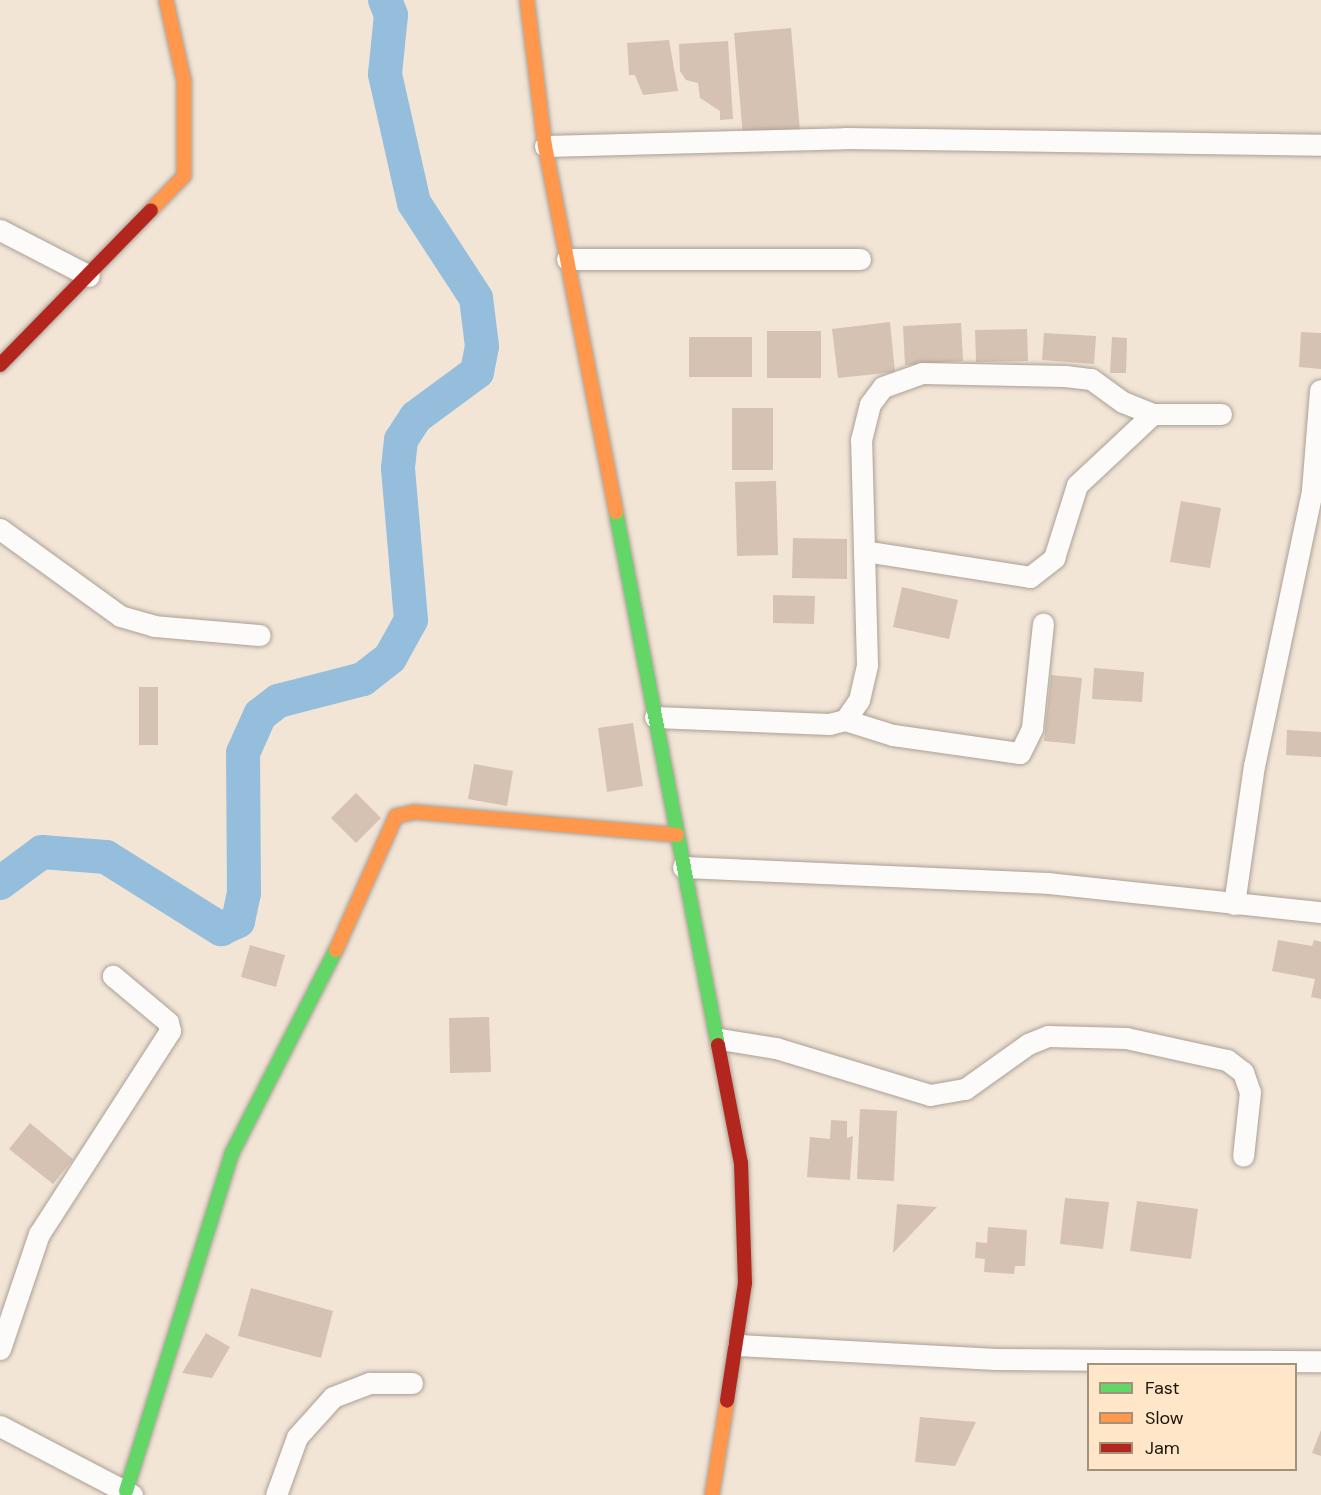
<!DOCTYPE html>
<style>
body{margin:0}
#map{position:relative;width:1321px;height:1495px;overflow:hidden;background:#f2e5d6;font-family:"DM Sans",sans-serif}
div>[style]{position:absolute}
.river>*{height:34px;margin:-17px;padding:0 17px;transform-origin:17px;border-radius:17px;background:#95bedd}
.building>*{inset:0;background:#d5c2b3}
.roads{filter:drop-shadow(0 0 2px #aaa095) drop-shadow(0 0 2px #aaa095)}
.street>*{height:21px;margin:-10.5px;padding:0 10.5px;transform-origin:10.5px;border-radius:10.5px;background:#fdfbf9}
.fast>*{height:14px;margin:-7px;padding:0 7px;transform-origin:7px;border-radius:7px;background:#63d668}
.slow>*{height:14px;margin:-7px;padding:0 7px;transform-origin:7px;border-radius:7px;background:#ff974d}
.jam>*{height:14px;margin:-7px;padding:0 7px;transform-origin:7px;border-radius:7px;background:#b3261e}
span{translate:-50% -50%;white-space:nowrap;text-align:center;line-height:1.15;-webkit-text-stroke:6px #ffe6c9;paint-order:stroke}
.legend{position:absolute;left:1087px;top:1363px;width:210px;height:108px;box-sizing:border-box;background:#ffe6c9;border:2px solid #a4917c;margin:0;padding:8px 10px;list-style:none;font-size:18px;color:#1b1208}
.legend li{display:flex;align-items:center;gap:12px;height:30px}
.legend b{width:30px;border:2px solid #a4917c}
</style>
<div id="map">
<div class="river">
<div style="left:0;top:883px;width:52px;rotate:-36.4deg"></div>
<div style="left:42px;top:852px;width:64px;rotate:4.5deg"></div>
<div style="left:106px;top:857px;width:136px;rotate:32.1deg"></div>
<div style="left:221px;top:929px;width:19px;rotate:-25deg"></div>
<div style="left:238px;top:921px;width:29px;rotate:-78deg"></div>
<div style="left:244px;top:893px;width:140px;rotate:-90.4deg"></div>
<div style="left:243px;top:753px;width:42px;rotate:-65.9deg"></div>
<div style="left:260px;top:715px;width:23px;rotate:-38deg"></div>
<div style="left:278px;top:701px;width:88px;rotate:-14.5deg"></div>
<div style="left:363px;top:679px;width:34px;rotate:-38deg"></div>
<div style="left:390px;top:658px;width:43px;rotate:-61.1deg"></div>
<div style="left:411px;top:620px;width:153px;rotate:-94.9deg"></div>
<div style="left:398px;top:468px;width:28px;rotate:-84deg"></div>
<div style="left:401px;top:440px;width:27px;rotate:-57deg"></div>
<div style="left:416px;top:417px;width:76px;rotate:-36.4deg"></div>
<div style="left:477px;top:372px;width:26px;rotate:-79deg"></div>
<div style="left:482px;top:346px;width:48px;rotate:-97.1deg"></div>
<div style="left:476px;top:298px;width:113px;rotate:-123.1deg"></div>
<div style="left:414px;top:203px;width:132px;rotate:-102.7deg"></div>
<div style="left:385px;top:74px;width:59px;rotate:-84.2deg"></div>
<div style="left:391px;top:15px;width:16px;rotate:-112deg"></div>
</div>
<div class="building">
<div style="clip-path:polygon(791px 28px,800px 131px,743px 136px,734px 33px)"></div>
<div style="clip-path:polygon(669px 40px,678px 91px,643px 95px,635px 75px,629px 75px,627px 43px)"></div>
<div style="clip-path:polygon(728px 41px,733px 119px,720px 120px,720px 111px,700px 98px,698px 83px,686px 80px,680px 71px,679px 44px)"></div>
<div style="clip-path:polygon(890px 322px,895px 372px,838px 378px,832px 329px)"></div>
<div style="clip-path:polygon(961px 323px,963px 361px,905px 365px,903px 326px)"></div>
<div style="clip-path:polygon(1027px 329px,1028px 361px,976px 362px,975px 330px)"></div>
<div style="clip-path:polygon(767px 331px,821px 331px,821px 378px,767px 378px)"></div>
<div style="clip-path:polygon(1301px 332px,1321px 333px,1321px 369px,1299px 367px)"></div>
<div style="clip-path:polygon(1044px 333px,1096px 336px,1094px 364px,1042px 360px)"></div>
<div style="clip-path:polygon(689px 337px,752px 337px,752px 377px,689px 377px)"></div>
<div style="clip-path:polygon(1112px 337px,1127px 338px,1126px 373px,1110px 373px)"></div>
<div style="clip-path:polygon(732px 408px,773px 408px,773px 470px,732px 470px)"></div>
<div style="clip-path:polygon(776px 481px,778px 555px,737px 556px,735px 482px)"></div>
<div style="clip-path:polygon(1181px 501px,1221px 508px,1210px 568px,1170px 562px)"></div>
<div style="clip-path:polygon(793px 538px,847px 539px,847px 579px,792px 578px)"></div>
<div style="clip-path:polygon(902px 587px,958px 600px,949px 639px,893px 627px)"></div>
<div style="clip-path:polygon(773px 595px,815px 596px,814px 624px,773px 623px)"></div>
<div style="clip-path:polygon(1094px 668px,1144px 672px,1142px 702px,1092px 699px)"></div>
<div style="clip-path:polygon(1051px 675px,1082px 678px,1075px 744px,1044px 741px)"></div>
<div style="clip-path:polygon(139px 687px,158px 687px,158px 745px,139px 745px)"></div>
<div style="clip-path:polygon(633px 723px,643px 786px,607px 792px,598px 728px)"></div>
<div style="clip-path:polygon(1287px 730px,1321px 732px,1321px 757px,1286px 755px)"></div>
<div style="clip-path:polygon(474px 764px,513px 771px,507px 806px,468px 799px)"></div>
<div style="clip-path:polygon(356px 793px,381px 818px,356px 843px,331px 818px)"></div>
<div style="clip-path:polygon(1278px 940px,1312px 946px,1314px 940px,1321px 942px,1321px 999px,1311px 997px,1315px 979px,1272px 971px)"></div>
<div style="clip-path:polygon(250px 945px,285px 955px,276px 987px,241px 977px)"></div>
<div style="clip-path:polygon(489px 1017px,491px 1072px,450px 1073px,449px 1018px)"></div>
<div style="clip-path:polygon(860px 1109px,897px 1111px,894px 1181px,857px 1179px)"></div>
<div style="clip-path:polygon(831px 1120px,847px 1121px,847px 1138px,853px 1136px,850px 1180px,807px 1177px,810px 1137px,830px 1139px)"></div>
<div style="clip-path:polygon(30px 1123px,73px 1159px,53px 1184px,9px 1149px)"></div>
<div style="clip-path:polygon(1065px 1198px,1109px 1202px,1103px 1249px,1060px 1244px)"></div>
<div style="clip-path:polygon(1137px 1201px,1198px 1209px,1191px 1259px,1130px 1251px)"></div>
<div style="clip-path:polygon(897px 1204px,937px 1207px,893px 1253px)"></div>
<div style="clip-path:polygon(988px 1227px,1027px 1230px,1025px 1266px,1015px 1266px,1014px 1274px,984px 1272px,985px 1259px,975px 1258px,976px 1242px,987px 1243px)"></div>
<div style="clip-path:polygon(251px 1288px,333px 1311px,321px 1358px,238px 1336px)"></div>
<div style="clip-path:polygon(206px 1333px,230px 1347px,212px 1378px,182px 1373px)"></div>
<div style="clip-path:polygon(920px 1417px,976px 1422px,955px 1466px,915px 1462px)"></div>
<div style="clip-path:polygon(1321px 1430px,1321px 1456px,1312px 1453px)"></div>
</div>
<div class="roads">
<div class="street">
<div style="left:545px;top:146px;width:300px;rotate:-1.5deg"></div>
<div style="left:845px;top:138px;width:476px;rotate:0.8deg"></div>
<div style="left:0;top:230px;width:100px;rotate:27.3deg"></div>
<div style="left:567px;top:259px;width:293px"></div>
<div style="left:0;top:529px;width:148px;rotate:35.9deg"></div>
<div style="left:120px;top:616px;width:35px;rotate:16deg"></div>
<div style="left:154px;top:626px;width:106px;rotate:4.9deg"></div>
<div style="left:864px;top:551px;width:168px;rotate:8.9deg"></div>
<div style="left:1030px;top:577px;width:31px;rotate:-38deg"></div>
<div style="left:1054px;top:558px;width:77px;rotate:-72.5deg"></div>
<div style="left:1077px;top:485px;width:104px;rotate:-43.1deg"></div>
<div style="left:655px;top:717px;width:174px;rotate:2.3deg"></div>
<div style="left:829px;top:724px;width:16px;rotate:-14deg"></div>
<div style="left:845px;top:720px;width:24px;rotate:-55deg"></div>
<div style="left:859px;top:700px;width:36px;rotate:-77deg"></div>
<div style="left:867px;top:665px;width:225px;rotate:-91.5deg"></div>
<div style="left:861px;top:440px;width:37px;rotate:-76deg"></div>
<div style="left:870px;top:404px;width:21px;rotate:-53deg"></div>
<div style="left:883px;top:387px;width:41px;rotate:-19.7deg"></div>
<div style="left:922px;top:373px;width:143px;rotate:1.2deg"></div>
<div style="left:1065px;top:376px;width:26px;rotate:7deg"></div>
<div style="left:1091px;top:379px;width:39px;rotate:36deg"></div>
<div style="left:1123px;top:402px;width:32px;rotate:22deg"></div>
<div style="left:1153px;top:414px;width:68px"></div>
<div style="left:845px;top:720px;width:50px;rotate:17.4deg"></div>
<div style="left:893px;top:735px;width:128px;rotate:8.1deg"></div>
<div style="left:1020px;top:753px;width:28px;rotate:-64deg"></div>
<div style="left:1032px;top:728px;width:105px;rotate:-84deg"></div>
<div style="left:683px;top:867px;width:365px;rotate:2.5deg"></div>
<div style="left:1048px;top:883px;width:275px;rotate:6.1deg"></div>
<div style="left:1234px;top:904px;width:139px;rotate:-81.8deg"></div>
<div style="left:1254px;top:766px;width:282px;rotate:-78.1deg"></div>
<div style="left:1312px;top:490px;width:100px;rotate:-85.4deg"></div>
<div style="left:720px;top:1039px;width:57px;rotate:9.1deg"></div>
<div style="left:776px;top:1048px;width:161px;rotate:17deg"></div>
<div style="left:930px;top:1095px;width:36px;rotate:-10deg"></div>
<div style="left:965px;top:1089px;width:77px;rotate:-35.5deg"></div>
<div style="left:1028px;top:1044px;width:22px;rotate:-22deg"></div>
<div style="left:1048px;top:1036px;width:78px;rotate:1.5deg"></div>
<div style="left:1126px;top:1038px;width:103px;rotate:12.3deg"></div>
<div style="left:1227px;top:1060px;width:20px;rotate:37deg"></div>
<div style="left:1243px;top:1072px;width:21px;rotate:71deg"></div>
<div style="left:1250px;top:1092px;width:64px;rotate:96.2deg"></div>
<div style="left:738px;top:1345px;width:258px;rotate:3.1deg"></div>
<div style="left:996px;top:1359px;width:325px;rotate:0.4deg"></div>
<div style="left:0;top:1349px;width:121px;rotate:-71.3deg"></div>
<div style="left:39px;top:1234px;width:242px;rotate:-57.2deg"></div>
<div style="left:170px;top:1031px;width:9px;rotate:-103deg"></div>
<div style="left:168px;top:1022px;width:72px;rotate:-140.1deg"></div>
<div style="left:0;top:1426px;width:149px;rotate:27.6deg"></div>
<div style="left:276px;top:1495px;width:62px;rotate:-70.1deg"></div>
<div style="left:297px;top:1437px;width:54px;rotate:-48deg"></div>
<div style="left:333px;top:1397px;width:40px;rotate:-21deg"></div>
<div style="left:370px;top:1383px;width:42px"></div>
</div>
<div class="fast">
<div style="left:616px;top:512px;width:543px;rotate:79.17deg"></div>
<div style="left:126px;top:1491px;width:354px;rotate:-72.6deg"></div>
<div style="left:232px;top:1153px;width:228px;rotate:-62.9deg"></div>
</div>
<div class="slow">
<div style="left:527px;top:0;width:147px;rotate:83deg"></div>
<div style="left:545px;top:146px;width:373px;rotate:79deg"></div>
<div style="left:151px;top:210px;width:47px;rotate:-45.9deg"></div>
<div style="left:184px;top:176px;width:95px;rotate:-90deg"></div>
<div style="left:184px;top:81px;width:83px;rotate:-102.5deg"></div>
<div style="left:336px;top:950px;width:147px;rotate:-65.9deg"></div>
<div style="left:396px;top:816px;width:19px;rotate:-12deg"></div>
<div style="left:415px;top:812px;width:263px;rotate:5deg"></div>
<div style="left:712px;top:1495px;width:95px;rotate:-80.9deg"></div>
</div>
<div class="jam">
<div style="left:0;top:365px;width:216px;rotate:-45.7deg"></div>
<div style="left:718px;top:1045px;width:120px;rotate:79deg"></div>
<div style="left:741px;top:1163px;width:120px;rotate:88.1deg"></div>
<div style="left:745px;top:1283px;width:119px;rotate:98.7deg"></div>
</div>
</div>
<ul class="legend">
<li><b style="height:8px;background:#63d668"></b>Fast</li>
<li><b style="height:8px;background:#ff974d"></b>Slow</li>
<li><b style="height:8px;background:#b3261e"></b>Jam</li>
</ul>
</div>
